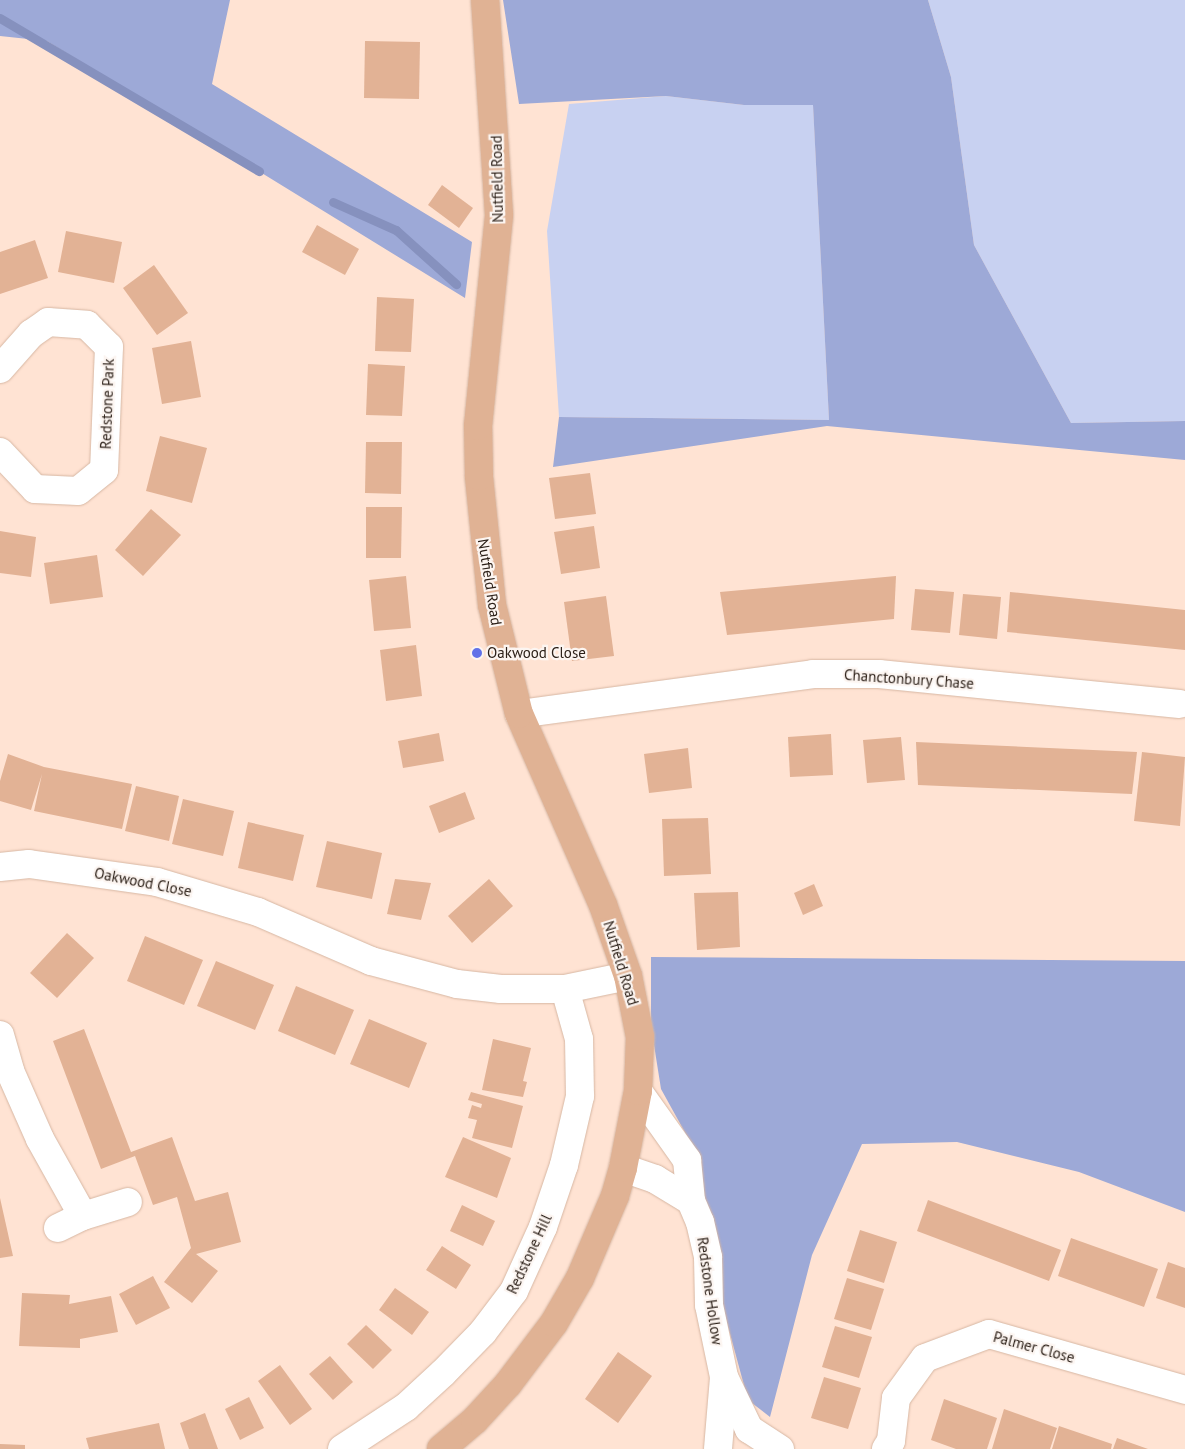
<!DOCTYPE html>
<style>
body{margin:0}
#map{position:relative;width:1185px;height:1449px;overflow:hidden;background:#ffe3d3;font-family:"PT Sans",sans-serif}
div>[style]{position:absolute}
.green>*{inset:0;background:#c8d1f1}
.forest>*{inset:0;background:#9da9d7}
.stream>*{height:9px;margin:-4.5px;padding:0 4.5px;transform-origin:4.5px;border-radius:4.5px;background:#8691be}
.building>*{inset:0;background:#e2b295}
.roads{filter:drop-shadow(0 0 1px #d7b7a3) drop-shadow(0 0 1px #d7b7a3)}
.street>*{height:28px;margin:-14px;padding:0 14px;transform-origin:14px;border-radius:14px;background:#fff}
.primary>*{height:28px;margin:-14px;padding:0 14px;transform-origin:14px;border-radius:14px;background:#e0b294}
.dots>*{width:14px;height:14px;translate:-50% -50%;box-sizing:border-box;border:2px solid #fcf5f1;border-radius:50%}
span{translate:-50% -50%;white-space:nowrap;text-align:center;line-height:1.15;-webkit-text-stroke:4.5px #fcf5f1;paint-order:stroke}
.street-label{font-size:15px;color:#2c2018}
.poi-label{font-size:15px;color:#2c2018}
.left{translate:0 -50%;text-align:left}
</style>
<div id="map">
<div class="green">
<div style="clip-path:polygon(928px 0,1185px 0,1185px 421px,1071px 423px,974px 245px,951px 77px)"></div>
<div style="clip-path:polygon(666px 96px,744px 105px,813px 104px,829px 420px,559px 417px,547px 231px,569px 104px)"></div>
</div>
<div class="forest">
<div style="clip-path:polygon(0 0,230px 0,212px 84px,472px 242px,465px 298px,47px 41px,0 36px)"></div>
<div style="clip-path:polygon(503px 0,928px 0,951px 77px,974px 245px,1071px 423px,1185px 421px,1185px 460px,827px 426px,553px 467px,559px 417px,829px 420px,813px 105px,744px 105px,666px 96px,519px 104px)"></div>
<div style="clip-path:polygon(651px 957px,1185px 961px,1185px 1212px,1079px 1172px,957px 1142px,862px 1144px,812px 1255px,770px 1417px,748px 1400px,714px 1275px,693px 1147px,661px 1089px,651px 1026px)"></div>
</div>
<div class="stream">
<div style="left:0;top:18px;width:301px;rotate:30.6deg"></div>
<div style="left:333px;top:202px;width:69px;rotate:24deg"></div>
<div style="left:396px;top:230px;width:81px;rotate:42deg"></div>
</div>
<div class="building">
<div style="clip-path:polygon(365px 41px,420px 42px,419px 99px,364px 98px)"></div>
<div style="clip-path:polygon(442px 185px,473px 208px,459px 228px,428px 205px)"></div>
<div style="clip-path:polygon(317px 225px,359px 249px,345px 275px,302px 252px)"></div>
<div style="clip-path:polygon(66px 231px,122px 242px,114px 283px,58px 272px)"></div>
<div style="clip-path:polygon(35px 240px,48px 278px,0 294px,0 252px)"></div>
<div style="clip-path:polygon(154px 265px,188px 313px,157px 335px,123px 288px)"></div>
<div style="clip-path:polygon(377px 297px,414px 299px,411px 352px,375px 351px)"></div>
<div style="clip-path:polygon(191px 341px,201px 397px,162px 404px,152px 348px)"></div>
<div style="clip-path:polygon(368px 364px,405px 366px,402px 416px,366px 415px)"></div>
<div style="clip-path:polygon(160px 436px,207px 448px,192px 503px,146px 491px)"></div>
<div style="clip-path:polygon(366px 442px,402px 442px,401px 494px,365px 493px)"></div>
<div style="clip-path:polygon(590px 473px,596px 514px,555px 519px,549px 478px)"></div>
<div style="clip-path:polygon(366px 507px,402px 507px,401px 558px,366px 558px)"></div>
<div style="clip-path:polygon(151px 509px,181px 535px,143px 576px,115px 550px)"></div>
<div style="clip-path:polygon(594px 526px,600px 568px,561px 574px,554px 532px)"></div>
<div style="clip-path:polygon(0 531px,36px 537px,31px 577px,0 573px)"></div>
<div style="clip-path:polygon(97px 555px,103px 597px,50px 604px,44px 563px)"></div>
<div style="clip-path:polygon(406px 576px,411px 628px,374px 631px,369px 580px)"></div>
<div style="clip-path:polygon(896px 576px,894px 619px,727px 635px,720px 592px)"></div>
<div style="clip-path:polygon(915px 589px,954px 592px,950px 633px,911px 630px)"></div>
<div style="clip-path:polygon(1010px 592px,1185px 610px,1185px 650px,1007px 632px)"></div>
<div style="clip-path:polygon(963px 594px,1001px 597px,997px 639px,959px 635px)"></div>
<div style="clip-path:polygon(606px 596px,614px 656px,572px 661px,564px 602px)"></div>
<div style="clip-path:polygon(416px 645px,422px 696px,386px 701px,380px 650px)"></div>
<div style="clip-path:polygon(439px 733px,444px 761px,403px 768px,398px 741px)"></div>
<div style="clip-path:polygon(831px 734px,833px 775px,790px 777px,788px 737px)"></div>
<div style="clip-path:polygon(901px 737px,905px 780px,867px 783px,863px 740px)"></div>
<div style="clip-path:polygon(916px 742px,1137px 752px,1132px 794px,918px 785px)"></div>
<div style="clip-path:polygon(688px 748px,692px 788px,649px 793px,644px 754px)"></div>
<div style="clip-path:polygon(1142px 752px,1185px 757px,1180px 826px,1134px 821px)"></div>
<div style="clip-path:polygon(8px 754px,44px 767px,132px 784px,122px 829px,34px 811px,42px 774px,31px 810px,0 801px,0 781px)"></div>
<div style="clip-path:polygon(136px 786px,179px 796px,169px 841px,125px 831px)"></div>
<div style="clip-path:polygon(465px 792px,475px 819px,439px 833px,429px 806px)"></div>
<div style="clip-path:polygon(183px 799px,234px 811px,223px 856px,172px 844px)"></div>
<div style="clip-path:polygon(708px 818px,711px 874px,664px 876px,662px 819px)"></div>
<div style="clip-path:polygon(248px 822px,304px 835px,293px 881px,238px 868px)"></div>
<div style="clip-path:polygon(327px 841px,382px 853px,372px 899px,316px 887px)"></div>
<div style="clip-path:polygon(395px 879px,431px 883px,421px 920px,387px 914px)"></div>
<div style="clip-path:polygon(489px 879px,513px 906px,472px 943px,448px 916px)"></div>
<div style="clip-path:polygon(814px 884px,823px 906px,803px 915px,794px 893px)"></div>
<div style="clip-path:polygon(738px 892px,740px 947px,697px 950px,694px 893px)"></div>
<div style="clip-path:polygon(67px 933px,94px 958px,57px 998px,30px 973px)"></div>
<div style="clip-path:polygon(145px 936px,203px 960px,184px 1005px,127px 981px)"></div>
<div style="clip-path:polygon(216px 961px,274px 985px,255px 1030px,197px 1006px)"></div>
<div style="clip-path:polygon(296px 986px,354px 1010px,335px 1055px,278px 1031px)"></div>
<div style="clip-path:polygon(369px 1019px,427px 1043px,409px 1088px,350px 1064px)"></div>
<div style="clip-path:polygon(84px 1029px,131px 1152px,172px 1137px,195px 1201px,228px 1192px,241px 1242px,196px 1254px,218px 1271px,192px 1303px,164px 1282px,191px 1248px,177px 1197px,153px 1205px,135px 1156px,101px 1169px,53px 1041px)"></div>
<div style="clip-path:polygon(493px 1039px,531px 1048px,523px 1081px,527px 1082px,523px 1097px,482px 1090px)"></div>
<div style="clip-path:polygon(471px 1092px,523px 1106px,512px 1148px,472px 1138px,477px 1120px,468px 1118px,472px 1105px,481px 1108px,482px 1104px,468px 1100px)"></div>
<div style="clip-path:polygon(463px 1137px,511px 1158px,497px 1198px,445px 1177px)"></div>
<div style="clip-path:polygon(0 1198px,13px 1256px,0 1258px)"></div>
<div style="clip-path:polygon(928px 1200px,1061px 1250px,1049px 1281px,917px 1231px)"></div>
<div style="clip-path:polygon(462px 1205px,495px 1221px,483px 1246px,450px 1231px)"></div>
<div style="clip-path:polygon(860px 1230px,897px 1242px,884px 1283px,847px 1271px)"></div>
<div style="clip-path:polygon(1071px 1238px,1158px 1269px,1144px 1307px,1058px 1276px)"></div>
<div style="clip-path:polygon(442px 1246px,471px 1265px,456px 1289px,426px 1270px)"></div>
<div style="clip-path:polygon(1168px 1262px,1185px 1268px,1185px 1308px,1156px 1298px)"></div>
<div style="clip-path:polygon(153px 1276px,170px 1308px,136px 1325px,119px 1294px)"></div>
<div style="clip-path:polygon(847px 1278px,884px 1289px,871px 1330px,834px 1319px)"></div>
<div style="clip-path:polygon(395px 1288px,429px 1312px,412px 1335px,379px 1310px)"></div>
<div style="clip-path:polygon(22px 1293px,70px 1295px,69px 1304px,111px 1296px,118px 1332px,80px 1339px,80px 1348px,19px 1346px)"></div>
<div style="clip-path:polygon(366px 1325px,392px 1350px,373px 1369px,347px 1344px)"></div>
<div style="clip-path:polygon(835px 1326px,872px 1337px,859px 1378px,822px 1367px)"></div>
<div style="clip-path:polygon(618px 1352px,652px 1376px,618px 1423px,585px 1399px)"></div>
<div style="clip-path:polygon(330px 1356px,353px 1382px,333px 1400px,309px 1374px)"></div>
<div style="clip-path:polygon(280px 1365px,312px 1409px,290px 1425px,258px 1381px)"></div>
<div style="clip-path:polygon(824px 1377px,861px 1388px,848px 1429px,811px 1418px)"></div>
<div style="clip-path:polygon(249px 1397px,264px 1428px,240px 1440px,225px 1409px)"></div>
<div style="clip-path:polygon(944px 1399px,997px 1418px,987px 1449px,956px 1449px,931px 1440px)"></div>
<div style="clip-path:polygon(1004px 1409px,1057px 1428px,1050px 1449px,992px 1449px)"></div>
<div style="clip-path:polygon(205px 1413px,218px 1449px,189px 1449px,180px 1423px)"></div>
<div style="clip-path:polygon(159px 1423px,165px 1449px,89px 1449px,86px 1438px)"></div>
<div style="clip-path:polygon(1059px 1426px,1112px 1444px,1111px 1449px,1052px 1449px)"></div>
<div style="clip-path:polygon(1117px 1438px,1148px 1449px,1113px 1449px)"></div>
<div style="clip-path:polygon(0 1444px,25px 1445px,25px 1449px,0 1449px)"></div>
</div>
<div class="roads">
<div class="street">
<div style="left:0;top:369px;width:47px;rotate:-48.5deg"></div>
<div style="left:31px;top:334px;width:21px;rotate:-35deg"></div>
<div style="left:48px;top:322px;width:39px;rotate:4deg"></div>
<div style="left:87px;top:325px;width:31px;rotate:45deg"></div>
<div style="left:109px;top:347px;width:123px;rotate:92.3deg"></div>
<div style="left:104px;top:470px;width:33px;rotate:141deg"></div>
<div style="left:78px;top:491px;width:43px;rotate:-177.3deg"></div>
<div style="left:35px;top:489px;width:51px;rotate:-133.4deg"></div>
<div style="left:519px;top:714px;width:297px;rotate:-7.7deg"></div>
<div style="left:813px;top:674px;width:66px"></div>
<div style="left:879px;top:674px;width:302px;rotate:5.7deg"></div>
<div style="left:0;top:867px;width:29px;rotate:-6deg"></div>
<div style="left:29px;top:864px;width:129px;rotate:8deg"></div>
<div style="left:157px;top:882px;width:105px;rotate:16.5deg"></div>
<div style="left:258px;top:912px;width:123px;rotate:23.4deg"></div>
<div style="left:371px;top:961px;width:89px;rotate:15deg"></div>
<div style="left:457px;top:984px;width:44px;rotate:6.5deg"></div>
<div style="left:501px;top:989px;width:64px"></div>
<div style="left:565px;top:989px;width:64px;rotate:-11.7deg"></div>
<div style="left:0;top:1035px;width:37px;rotate:74deg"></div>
<div style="left:10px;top:1071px;width:74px;rotate:66.2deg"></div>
<div style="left:40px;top:1139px;width:88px;rotate:60.8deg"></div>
<div style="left:638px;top:1091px;width:85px;rotate:54.6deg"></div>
<div style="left:687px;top:1160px;width:41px;rotate:84.4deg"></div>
<div style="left:691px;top:1201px;width:23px;rotate:67deg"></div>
<div style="left:700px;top:1222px;width:36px;rotate:77deg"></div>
<div style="left:708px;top:1257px;width:48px;rotate:88.8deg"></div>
<div style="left:709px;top:1305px;width:74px;rotate:78.2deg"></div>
<div style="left:724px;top:1377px;width:58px;rotate:64.3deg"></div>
<div style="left:749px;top:1429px;width:37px;rotate:33deg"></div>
<div style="left:623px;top:1168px;width:34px;rotate:19deg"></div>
<div style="left:655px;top:1179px;width:42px;rotate:31.4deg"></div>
<div style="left:58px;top:1228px;width:28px;rotate:-26deg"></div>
<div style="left:83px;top:1216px;width:47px;rotate:-17.3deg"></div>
<div style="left:342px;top:1449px;width:77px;rotate:-33.3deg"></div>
<div style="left:406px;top:1407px;width:50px;rotate:-42.6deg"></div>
<div style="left:443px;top:1373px;width:57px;rotate:-45.7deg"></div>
<div style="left:483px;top:1332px;width:51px;rotate:-52.9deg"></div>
<div style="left:514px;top:1291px;width:70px;rotate:-65.6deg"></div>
<div style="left:543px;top:1227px;width:65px;rotate:-71.3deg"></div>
<div style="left:564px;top:1165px;width:71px;rotate:-76.9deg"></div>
<div style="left:580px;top:1096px;width:57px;rotate:-91deg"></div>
<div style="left:579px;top:1039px;width:52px;rotate:-105.6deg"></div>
<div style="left:718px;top:1449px;width:71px;rotate:-85.2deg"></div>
<div style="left:886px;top:1449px;width:9px;rotate:-58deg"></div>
<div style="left:891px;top:1441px;width:43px;rotate:-83.4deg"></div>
<div style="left:896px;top:1398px;width:49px;rotate:-54.1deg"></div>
<div style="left:925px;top:1358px;width:68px;rotate:-20.6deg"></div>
<div style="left:989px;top:1334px;width:204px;rotate:15.9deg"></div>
</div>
<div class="primary">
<div style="left:441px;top:1449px;width:45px;rotate:-40.5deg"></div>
<div style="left:475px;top:1420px;width:49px;rotate:-47.5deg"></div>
<div style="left:508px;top:1384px;width:76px;rotate:-53deg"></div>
<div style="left:554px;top:1323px;width:52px;rotate:-60deg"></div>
<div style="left:580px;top:1278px;width:89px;rotate:-66.9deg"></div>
<div style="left:615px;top:1196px;width:29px;rotate:-74deg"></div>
<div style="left:623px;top:1168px;width:78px;rotate:-79deg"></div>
<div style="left:638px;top:1091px;width:54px;rotate:-87.9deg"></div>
<div style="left:640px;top:1037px;width:62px;rotate:-101.1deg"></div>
<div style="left:628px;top:976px;width:75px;rotate:-109.4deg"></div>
<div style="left:603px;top:905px;width:209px;rotate:-113.7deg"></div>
<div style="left:519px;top:714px;width:112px;rotate:-103.9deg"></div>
<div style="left:492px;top:605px;width:130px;rotate:-95.8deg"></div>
<div style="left:479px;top:476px;width:50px;rotate:-91.1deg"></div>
<div style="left:478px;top:426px;width:212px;rotate:-84.3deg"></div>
<div style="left:499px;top:215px;width:215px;rotate:-93.7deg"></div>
</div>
</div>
<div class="dots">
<div style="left:477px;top:653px;background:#6071e8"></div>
</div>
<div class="street-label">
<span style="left:497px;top:179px;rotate:-91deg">Nutfield Road</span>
<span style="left:107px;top:404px;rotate:-88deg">Redstone Park</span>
<span style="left:490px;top:582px;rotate:81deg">Nutfield Road</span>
<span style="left:909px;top:679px;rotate:4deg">Chanctonbury Chase</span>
<span style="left:143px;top:882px;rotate:11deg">Oakwood Close</span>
<span style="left:621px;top:963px;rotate:73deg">Nutfield Road</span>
<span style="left:529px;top:1254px;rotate:-65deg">Redstone Hill</span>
<span style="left:710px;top:1291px;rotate:82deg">Redstone Hollow</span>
<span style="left:1034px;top:1347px;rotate:15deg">Palmer Close</span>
</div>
<div class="poi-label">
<span class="left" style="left:487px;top:653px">Oakwood Close</span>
</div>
</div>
